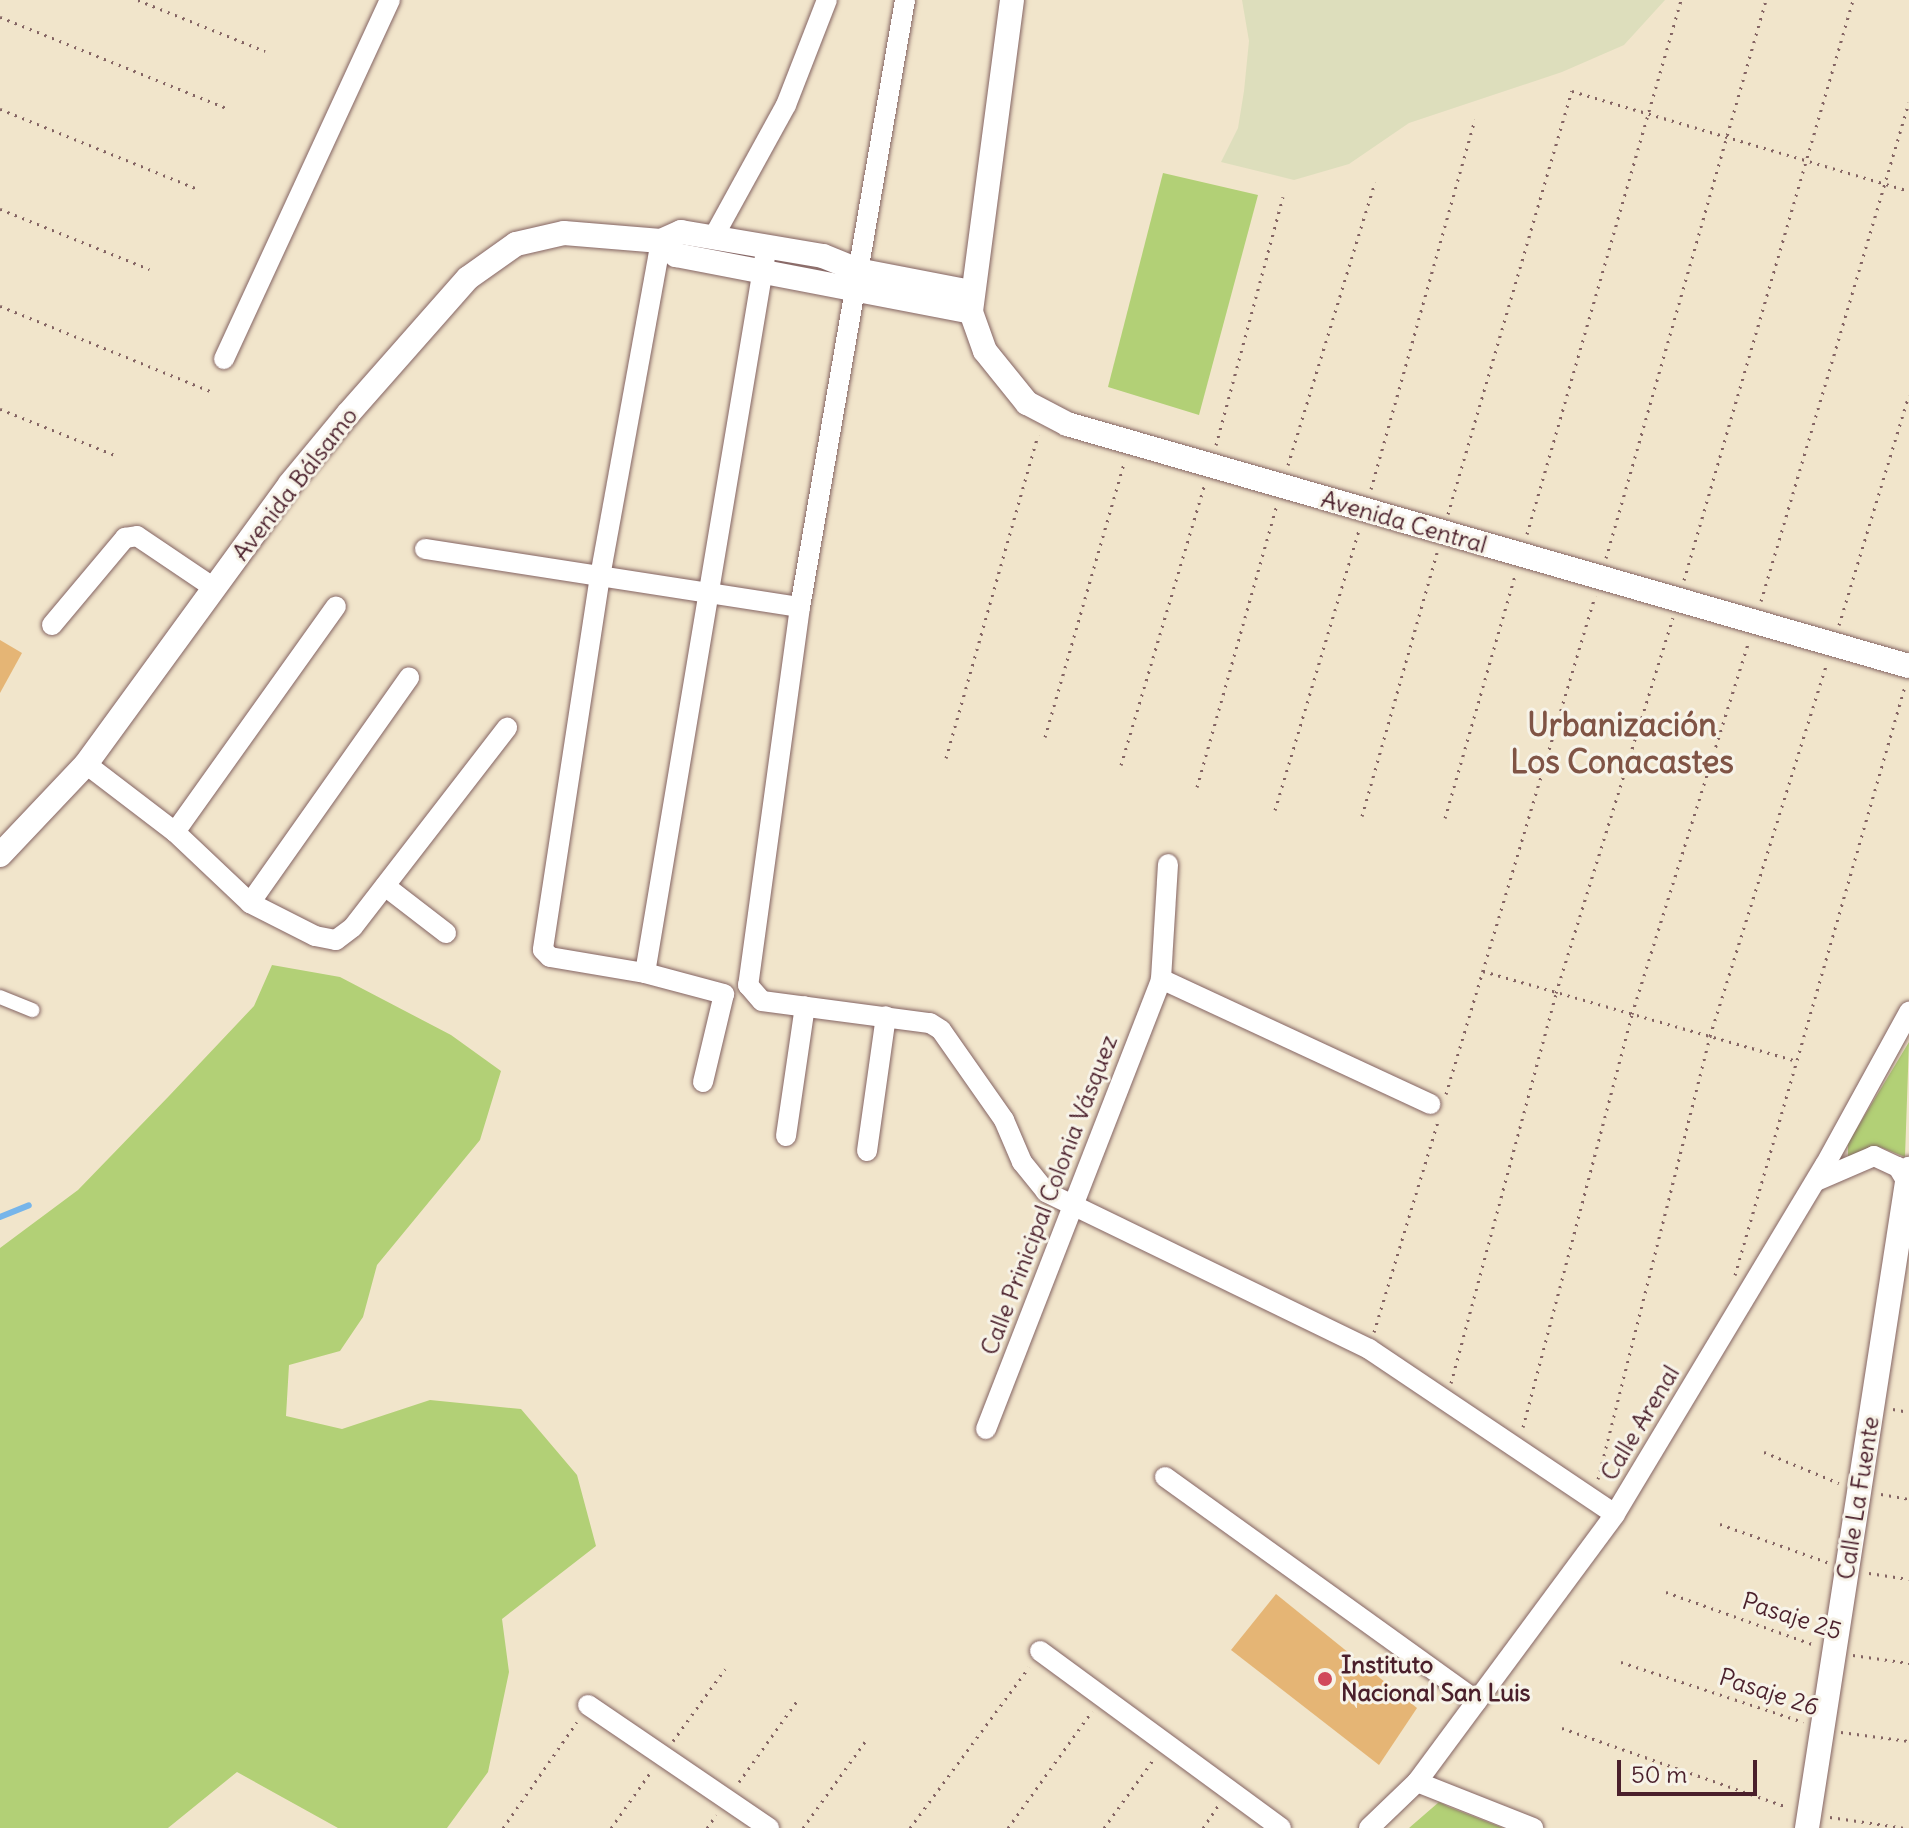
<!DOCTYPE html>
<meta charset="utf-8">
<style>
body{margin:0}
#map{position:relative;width:1909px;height:1828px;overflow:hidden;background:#f1e5cb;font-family:Delius,sans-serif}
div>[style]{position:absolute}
.built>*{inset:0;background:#dddebc}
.green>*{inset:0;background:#b2d076}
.stream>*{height:6px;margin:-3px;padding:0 3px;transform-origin:3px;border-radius:3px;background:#76b5ea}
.building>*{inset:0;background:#e5b575}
.path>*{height:3px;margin-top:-1.5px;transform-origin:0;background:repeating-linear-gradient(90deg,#846463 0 2px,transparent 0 8px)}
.roads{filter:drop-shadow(0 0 2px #846463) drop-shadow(0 0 2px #846463)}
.pedestrian>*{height:14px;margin:-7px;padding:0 7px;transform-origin:7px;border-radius:7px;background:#fff}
.minor>*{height:20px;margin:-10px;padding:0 10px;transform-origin:10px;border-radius:10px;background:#fff}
.tertiary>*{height:24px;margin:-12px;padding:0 12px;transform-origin:12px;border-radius:12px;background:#fff}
.dots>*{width:22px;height:22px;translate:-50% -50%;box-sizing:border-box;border:4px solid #f7f3e8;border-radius:50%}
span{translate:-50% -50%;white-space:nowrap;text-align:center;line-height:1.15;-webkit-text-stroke:6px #f7f3e8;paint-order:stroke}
.street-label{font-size:24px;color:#4a1f2b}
.poi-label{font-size:24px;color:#4a1f2b;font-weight:700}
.left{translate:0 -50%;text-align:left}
.district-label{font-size:32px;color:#805445;font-weight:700}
.scale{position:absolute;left:1617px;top:1760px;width:140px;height:36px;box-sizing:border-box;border:4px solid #4a1f2b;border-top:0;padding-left:10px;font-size:24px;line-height:28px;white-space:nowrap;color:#4a1f2b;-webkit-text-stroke:6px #f7f3e8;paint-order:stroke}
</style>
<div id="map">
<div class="built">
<div style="clip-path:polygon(1242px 0,1665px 0,1624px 45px,1562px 72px,1409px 123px,1349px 164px,1294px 180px,1221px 162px,1238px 128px,1244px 91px,1249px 41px)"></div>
</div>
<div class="green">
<div style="clip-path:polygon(1163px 173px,1258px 195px,1199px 415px,1108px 387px)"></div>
<div style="clip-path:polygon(272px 965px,340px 977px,451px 1035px,501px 1071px,480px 1140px,377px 1265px,363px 1317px,340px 1351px,289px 1365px,286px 1416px,342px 1429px,430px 1400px,521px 1409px,577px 1475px,596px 1546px,502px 1619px,509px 1672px,488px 1772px,447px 1828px,338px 1828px,237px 1772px,168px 1828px,0 1828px,0 1248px,78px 1190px,169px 1096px,254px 1006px)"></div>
<div style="clip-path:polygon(1909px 1042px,1905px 1157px,1880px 1147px,1848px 1157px,1848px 1143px)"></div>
<div style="clip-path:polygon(1439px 1802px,1449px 1807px,1503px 1828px,1409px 1828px)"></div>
</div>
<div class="stream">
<div style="left:0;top:1217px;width:31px;rotate:-22deg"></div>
</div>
<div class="building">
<div style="clip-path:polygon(0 640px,22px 653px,0 693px)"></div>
<div style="clip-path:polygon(1276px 1594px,1417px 1708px,1379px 1765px,1231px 1650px)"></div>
</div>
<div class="path">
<div style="left:138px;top:0;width:137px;rotate:21.9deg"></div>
<div style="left:0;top:17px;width:247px;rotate:21.9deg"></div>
<div style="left:0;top:109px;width:211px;rotate:22deg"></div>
<div style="left:0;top:209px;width:161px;rotate:21.9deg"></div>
<div style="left:0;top:306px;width:227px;rotate:22deg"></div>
<div style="left:0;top:409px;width:124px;rotate:21.8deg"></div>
<div style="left:1216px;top:445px;width:257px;rotate:-74.9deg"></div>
<div style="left:1288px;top:465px;width:296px;rotate:-72.9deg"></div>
<div style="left:1371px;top:489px;width:384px;rotate:-74.3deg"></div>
<div style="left:1448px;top:514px;width:441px;rotate:-73.7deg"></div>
<div style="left:1572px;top:91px;width:352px;rotate:16.5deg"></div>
<div style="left:1527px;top:534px;width:556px;rotate:-73.91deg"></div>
<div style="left:1606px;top:558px;width:580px;rotate:-74deg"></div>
<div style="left:1684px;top:580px;width:604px;rotate:-73.75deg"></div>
<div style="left:1761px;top:601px;width:520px;rotate:-73.48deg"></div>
<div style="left:1839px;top:625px;width:240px;rotate:-73.1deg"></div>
<div style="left:1045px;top:737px;width:284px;rotate:-73.9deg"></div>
<div style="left:946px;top:758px;width:336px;rotate:-74.1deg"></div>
<div style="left:1121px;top:765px;width:291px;rotate:-73.4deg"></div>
<div style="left:1197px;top:787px;width:291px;rotate:-74.2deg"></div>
<div style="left:1275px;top:810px;width:292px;rotate:-73.3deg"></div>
<div style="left:1362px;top:816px;width:274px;rotate:-74.1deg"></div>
<div style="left:1445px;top:818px;width:252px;rotate:-73.9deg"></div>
<div style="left:1483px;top:971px;width:323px;rotate:16deg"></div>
<div style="left:1446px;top:1094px;width:520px;rotate:-73.34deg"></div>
<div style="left:1735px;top:1275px;width:613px;rotate:-73.9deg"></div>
<div style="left:1374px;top:1332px;width:220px;rotate:-73.1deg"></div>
<div style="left:1451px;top:1383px;width:404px;rotate:-74.9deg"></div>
<div style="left:1556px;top:993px;width:393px;rotate:-72.7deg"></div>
<div style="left:1893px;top:1409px;width:16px;rotate:11deg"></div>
<div style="left:1523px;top:1427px;width:427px;rotate:-75.2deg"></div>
<div style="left:1632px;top:1014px;width:389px;rotate:-72.6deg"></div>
<div style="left:1764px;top:1452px;width:81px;rotate:22.5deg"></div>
<div style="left:1598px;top:1479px;width:457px;rotate:-75.8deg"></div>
<div style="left:1710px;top:1036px;width:391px;rotate:-72.6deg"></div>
<div style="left:1881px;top:1494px;width:28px;rotate:10deg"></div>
<div style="left:1720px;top:1524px;width:114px;rotate:19.6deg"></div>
<div style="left:1869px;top:1573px;width:40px;rotate:8.5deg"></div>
<div style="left:1666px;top:1592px;width:158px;rotate:19.6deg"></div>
<div style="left:1853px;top:1655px;width:57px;rotate:8.1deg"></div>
<div style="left:1621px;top:1662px;width:192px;rotate:18.2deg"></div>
<div style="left:1562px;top:1728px;width:239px;rotate:19.3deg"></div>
<div style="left:1841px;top:1732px;width:69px;rotate:7.5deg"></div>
<div style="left:673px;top:1741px;width:89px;rotate:-54.2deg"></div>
<div style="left:739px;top:1782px;width:100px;rotate:-54.4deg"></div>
<div style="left:1830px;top:1817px;width:76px;rotate:8.3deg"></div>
<div style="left:503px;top:1828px;width:129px;rotate:-55.1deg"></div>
<div style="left:611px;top:1828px;width:67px;rotate:-54.7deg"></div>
<div style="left:707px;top:1828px;width:16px;rotate:-55deg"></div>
<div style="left:803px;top:1828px;width:110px;rotate:-54.3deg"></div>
<div style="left:910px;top:1828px;width:200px;rotate:-53.5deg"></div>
<div style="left:1008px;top:1828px;width:144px;rotate:-54.3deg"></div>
<div style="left:1104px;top:1828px;width:84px;rotate:-54.2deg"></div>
<div style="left:1203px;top:1828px;width:27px;rotate:-56deg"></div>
</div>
<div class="roads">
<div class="pedestrian">
<div style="left:0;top:997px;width:35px;rotate:22deg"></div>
</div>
<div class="minor">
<div style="left:905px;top:0;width:616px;rotate:99.81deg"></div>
<div style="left:800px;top:607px;width:382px;rotate:97.8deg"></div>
<div style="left:748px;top:985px;width:21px;rotate:49deg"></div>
<div style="left:762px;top:1001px;width:169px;rotate:7.5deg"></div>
<div style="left:930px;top:1023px;width:13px;rotate:32deg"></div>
<div style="left:941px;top:1030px;width:110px;rotate:55deg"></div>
<div style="left:1004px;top:1120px;width:46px;rotate:66.8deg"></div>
<div style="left:1022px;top:1162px;width:38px;rotate:51deg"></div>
<div style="left:1046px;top:1192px;width:359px;rotate:25.9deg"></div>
<div style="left:1369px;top:1349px;width:296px;rotate:33.9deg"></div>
<div style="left:714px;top:236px;width:149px;rotate:-61.2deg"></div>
<div style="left:786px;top:105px;width:113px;rotate:-68.7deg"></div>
<div style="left:661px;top:241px;width:341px;rotate:100.3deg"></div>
<div style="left:600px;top:576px;width:378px;rotate:98.7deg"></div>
<div style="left:543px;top:950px;width:10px;rotate:45deg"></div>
<div style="left:550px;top:957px;width:96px;rotate:9.6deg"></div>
<div style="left:645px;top:973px;width:82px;rotate:14.9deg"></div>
<div style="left:224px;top:359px;width:396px;rotate:-65.2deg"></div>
<div style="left:425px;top:549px;width:379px;rotate:8.8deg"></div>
<div style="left:52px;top:625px;width:114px;rotate:-50deg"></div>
<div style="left:125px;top:538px;width:12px;rotate:-9deg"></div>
<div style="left:137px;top:536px;width:93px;rotate:34deg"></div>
<div style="left:86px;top:764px;width:112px;rotate:37.4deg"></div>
<div style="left:175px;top:832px;width:103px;rotate:43.4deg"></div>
<div style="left:250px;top:903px;width:73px;rotate:26.9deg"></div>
<div style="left:315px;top:936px;width:21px;rotate:11deg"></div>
<div style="left:336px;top:940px;width:21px;rotate:-37deg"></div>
<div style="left:353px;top:927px;width:252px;rotate:-52.3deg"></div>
<div style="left:175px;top:832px;width:277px;rotate:-54.5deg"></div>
<div style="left:385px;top:886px;width:77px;rotate:37.6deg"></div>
<div style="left:250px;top:903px;width:276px;rotate:-54.8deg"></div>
<div style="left:645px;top:973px;width:726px;rotate:-80.49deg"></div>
<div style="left:1161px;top:979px;width:297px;rotate:24.9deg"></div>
<div style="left:703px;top:1082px;width:90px;rotate:-76.6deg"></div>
<div style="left:786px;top:1136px;width:131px;rotate:-81.7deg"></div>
<div style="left:867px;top:1151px;width:136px;rotate:-82deg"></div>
<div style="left:1816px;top:1181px;width:63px;rotate:-23.3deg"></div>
<div style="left:1874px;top:1156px;width:26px;rotate:25deg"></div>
<div style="left:1898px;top:1167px;width:17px;rotate:59deg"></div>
<div style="left:986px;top:1429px;width:483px;rotate:-68.7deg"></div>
<div style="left:1161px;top:979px;width:115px;rotate:-86.5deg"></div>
<div style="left:1165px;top:1477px;width:384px;rotate:35.7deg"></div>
<div style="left:1040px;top:1651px;width:299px;rotate:36.3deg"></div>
<div style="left:588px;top:1705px;width:219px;rotate:34.2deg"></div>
<div style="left:1417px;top:1782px;width:125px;rotate:21.6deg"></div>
<div style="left:1369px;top:1828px;width:66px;rotate:-43.8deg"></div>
<div style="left:1417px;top:1782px;width:333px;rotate:-53.5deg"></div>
<div style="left:1615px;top:1514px;width:407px;rotate:-59deg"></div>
<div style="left:1825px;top:1165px;width:175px;rotate:-61.2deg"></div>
</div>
<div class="tertiary">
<div style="left:1012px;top:0;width:315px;rotate:97.5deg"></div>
<div style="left:971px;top:312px;width:41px;rotate:70.3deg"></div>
<div style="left:985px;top:351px;width:67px;rotate:51.1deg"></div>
<div style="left:1027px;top:403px;width:45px;rotate:27.7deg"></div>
<div style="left:1067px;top:424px;width:876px;rotate:16.04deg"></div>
<div style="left:661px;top:241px;width:21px;rotate:43deg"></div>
<div style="left:676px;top:255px;width:300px;rotate:10.9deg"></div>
<div style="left:0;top:855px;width:125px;rotate:-46.6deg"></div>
<div style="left:86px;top:764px;width:346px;rotate:-53.9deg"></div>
<div style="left:290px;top:484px;width:91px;rotate:-50.4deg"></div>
<div style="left:348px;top:414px;width:181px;rotate:-48.6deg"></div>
<div style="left:468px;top:278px;width:59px;rotate:-35.3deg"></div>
<div style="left:516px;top:244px;width:49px;rotate:-12.9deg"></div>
<div style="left:564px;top:233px;width:97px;rotate:4.7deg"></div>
<div style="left:661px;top:241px;width:22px;rotate:-24deg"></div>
<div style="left:681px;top:232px;width:144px;rotate:9.6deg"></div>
<div style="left:823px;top:256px;width:37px;rotate:22deg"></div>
<div style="left:857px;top:270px;width:116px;rotate:10.9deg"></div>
<div style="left:1807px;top:1828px;width:667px;rotate:-81.2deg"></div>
</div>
</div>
<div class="dots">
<div style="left:1325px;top:1679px;background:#d1495b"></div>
</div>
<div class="street-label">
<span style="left:295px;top:484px;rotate:-52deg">Avenida Bálsamo</span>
<span style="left:1404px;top:522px;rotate:16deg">Avenida Central</span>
<span style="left:1049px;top:1195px;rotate:-69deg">Calle Prinicipal Colonia Vásquez</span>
<span style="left:1640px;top:1423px;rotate:-59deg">Calle Arenal</span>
<span style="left:1858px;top:1498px;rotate:-81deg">Calle La Fuente</span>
<span style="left:1792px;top:1616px;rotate:18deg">Pasaje 25</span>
<span style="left:1769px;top:1692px;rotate:18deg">Pasaje 26</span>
</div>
<div class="poi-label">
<span class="left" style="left:1341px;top:1679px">Instituto<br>Nacional San Luis</span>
</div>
<div class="district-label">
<span style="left:1622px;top:744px">Urbanización<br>Los Conacastes</span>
</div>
<div class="scale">50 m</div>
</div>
